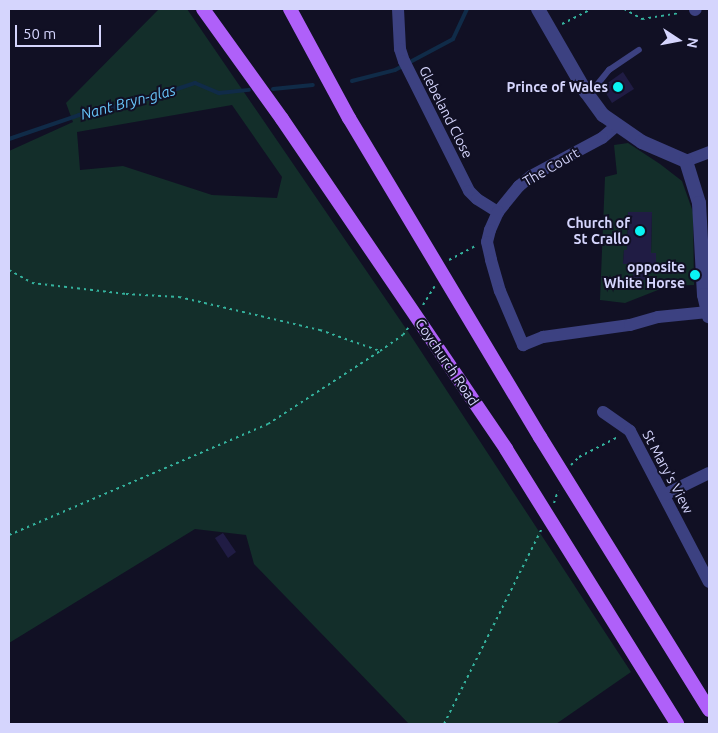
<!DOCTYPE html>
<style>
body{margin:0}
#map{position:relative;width:718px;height:733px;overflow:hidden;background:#111024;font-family:Ubuntu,sans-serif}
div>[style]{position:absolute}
.green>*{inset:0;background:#132e2a}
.stream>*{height:4px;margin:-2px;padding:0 2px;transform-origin:2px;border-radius:2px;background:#102b48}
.building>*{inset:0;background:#201c44}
.path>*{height:2px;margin-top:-1px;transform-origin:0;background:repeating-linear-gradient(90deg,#34b29d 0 2.5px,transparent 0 6.5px)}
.service>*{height:6px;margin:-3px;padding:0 3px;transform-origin:3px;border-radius:3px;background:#3c4181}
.minor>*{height:12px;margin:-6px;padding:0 6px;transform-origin:6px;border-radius:6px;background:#3c4181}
.tertiary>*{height:14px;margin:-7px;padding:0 7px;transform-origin:7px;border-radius:7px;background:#3c4181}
.primary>*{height:14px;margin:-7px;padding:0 7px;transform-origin:7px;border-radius:7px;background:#af60f9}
.dots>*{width:14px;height:14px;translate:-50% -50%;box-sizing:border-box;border:2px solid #111024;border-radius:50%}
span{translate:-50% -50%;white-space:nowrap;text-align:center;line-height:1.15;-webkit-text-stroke:4px #111024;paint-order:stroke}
.poi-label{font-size:14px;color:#d5d5fd;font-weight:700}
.right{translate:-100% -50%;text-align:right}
.street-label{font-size:14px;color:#d5d5fd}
.water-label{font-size:15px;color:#67c5f9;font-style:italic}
.frame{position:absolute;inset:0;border:10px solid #d5d5fd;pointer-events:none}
.north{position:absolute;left:653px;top:15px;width:50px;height:50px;-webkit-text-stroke:4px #111024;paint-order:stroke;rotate:101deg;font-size:14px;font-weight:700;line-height:20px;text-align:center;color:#d5d5fd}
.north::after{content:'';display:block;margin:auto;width:18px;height:22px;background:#d5d5fd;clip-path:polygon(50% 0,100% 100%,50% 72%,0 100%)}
.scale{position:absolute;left:15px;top:25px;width:86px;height:22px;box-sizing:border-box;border:2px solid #d5d5fd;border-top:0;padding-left:6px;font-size:15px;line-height:18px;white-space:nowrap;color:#d5d5fd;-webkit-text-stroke:4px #111024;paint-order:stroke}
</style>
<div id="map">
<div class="green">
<div style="clip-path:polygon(evenodd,159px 9px,187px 9px,411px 336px,631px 672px,556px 724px,409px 724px,254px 564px,246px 535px,195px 529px,9px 643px,9px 151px,73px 122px,66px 103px,159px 9px,232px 105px,282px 177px,277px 198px,212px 195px,123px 166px,80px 170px,77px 132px,232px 105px)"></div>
<div style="clip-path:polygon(evenodd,628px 143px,660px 164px,682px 181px,693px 212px,694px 285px,668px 286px,625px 303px,600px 300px,605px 177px,617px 174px,614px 145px,628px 143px,628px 212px,652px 212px,651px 253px,656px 253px,656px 266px,645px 266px,645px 280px,633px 280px,633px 264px,623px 264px,624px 250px,627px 250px,628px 212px)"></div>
</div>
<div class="stream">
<div style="left:352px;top:81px;width:44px;rotate:-14.3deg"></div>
<div style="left:395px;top:70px;width:66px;rotate:-28.1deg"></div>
<div style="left:453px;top:39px;width:33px;rotate:-65deg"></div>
<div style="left:273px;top:89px;width:40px;rotate:-5.7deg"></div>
<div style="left:9px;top:139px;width:74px;rotate:-18.9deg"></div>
<div style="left:79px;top:115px;width:67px;rotate:-13deg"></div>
<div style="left:144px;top:100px;width:54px;rotate:-18.4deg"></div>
<div style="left:195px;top:83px;width:26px;rotate:23deg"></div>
<div style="left:219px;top:93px;width:30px;rotate:-6deg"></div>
</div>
<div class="building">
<div style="clip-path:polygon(623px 72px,634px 89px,612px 103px,602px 87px)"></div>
<div style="clip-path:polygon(628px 212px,652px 212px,651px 253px,656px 253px,656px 266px,645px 266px,645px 280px,633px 280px,633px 264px,623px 264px,624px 250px,627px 250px)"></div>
<div style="clip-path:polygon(223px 533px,236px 552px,228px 558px,215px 538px)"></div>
</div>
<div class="path">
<div style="left:624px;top:9px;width:21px;rotate:29deg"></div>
<div style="left:642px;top:19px;width:36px;rotate:-9deg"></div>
<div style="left:562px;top:24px;width:33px;rotate:-27deg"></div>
<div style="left:449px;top:260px;width:30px;rotate:-28deg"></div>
<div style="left:9px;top:270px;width:26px;rotate:29deg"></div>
<div style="left:32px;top:283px;width:95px;rotate:6.7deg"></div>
<div style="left:126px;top:294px;width:53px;rotate:3.2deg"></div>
<div style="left:179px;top:297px;width:145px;rotate:13.2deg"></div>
<div style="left:320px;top:330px;width:64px;rotate:19.3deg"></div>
<div style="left:380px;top:351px;width:28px;rotate:-35deg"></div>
<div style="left:403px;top:335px;width:9px;rotate:-54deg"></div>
<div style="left:423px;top:305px;width:22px;rotate:-58deg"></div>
<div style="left:571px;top:465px;width:11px;rotate:-45deg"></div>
<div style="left:579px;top:457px;width:44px;rotate:-27.1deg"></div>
<div style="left:554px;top:503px;width:13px;rotate:-72deg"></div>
<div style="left:9px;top:535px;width:282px;rotate:-23.2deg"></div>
<div style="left:268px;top:424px;width:134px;rotate:-33.1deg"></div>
<div style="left:444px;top:724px;width:217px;rotate:-63.4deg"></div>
</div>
<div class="service">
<div style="left:586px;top:92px;width:12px;rotate:-31deg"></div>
<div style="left:596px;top:86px;width:21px;rotate:-51deg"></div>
<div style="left:609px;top:70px;width:36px;rotate:-34deg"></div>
</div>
<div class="minor">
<div style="left:398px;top:9px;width:40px;rotate:87.1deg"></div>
<div style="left:400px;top:49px;width:13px;rotate:72deg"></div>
<div style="left:404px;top:61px;width:145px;rotate:63.4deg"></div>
<div style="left:469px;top:191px;width:11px;rotate:45deg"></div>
<div style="left:477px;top:199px;width:25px;rotate:32deg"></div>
<div style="left:695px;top:10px;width:1px;rotate:-45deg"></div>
<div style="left:616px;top:126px;width:18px;rotate:139deg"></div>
<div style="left:602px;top:138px;width:81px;rotate:151.8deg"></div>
<div style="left:531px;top:176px;width:16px;rotate:140deg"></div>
<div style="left:519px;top:186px;width:33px;rotate:129deg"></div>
<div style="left:498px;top:212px;width:20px;rotate:114deg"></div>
<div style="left:490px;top:230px;width:12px;rotate:104deg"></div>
<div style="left:487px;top:242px;width:18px;rotate:77deg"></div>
<div style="left:491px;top:260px;width:32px;rotate:74deg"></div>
<div style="left:500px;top:291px;width:59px;rotate:66.9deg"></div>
<div style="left:523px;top:345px;width:22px;rotate:-22deg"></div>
<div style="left:543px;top:337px;width:88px;rotate:-7.9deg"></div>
<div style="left:630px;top:325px;width:29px;rotate:-16deg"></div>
<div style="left:658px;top:317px;width:50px;rotate:-5.7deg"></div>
<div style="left:686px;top:161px;width:25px;rotate:-21deg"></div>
<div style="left:603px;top:412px;width:33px;rotate:35deg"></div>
<div style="left:630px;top:431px;width:170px;rotate:62.4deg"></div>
<div style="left:664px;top:495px;width:50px;rotate:-26.1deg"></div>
</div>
<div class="tertiary">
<div style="left:538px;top:9px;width:96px;rotate:60deg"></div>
<div style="left:586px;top:92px;width:29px;rotate:54deg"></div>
<div style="left:603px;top:115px;width:47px;rotate:34.7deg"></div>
<div style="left:642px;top:142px;width:48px;rotate:23.4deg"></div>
<div style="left:686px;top:161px;width:44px;rotate:72.8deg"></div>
<div style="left:699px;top:203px;width:92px;rotate:86.9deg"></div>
<div style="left:704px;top:295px;width:22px;rotate:77deg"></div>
</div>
<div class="primary">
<div style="left:203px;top:9px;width:135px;rotate:54.3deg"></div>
<div style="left:282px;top:119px;width:399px;rotate:55.8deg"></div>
<div style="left:506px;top:449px;width:324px;rotate:58.1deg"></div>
<div style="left:290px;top:9px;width:124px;rotate:61.6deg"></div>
<div style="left:349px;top:118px;width:372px;rotate:59.1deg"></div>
<div style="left:540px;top:437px;width:321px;rotate:58.2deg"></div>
</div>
<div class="dots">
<div style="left:618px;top:87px;background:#0af4f3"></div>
<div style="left:640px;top:231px;background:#0af4f3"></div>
<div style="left:695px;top:275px;background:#0af4f3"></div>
</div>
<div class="poi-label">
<span class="right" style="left:608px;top:87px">Prince of Wales</span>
<span class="right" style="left:630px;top:231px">Church of<br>St Crallo</span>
<span class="right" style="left:685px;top:275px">opposite<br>White Horse</span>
</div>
<div class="street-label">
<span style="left:446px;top:112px;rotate:63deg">Glebeland Close</span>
<span style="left:551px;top:167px;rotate:-30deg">The Court</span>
<span style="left:447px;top:362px;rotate:56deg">Coychurch Road</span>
<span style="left:668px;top:472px;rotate:62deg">St Mary's View</span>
</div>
<div class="water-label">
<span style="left:128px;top:102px;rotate:-15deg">Nant Bryn-glas</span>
</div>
<div class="frame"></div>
<div class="north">N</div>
<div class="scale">50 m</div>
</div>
